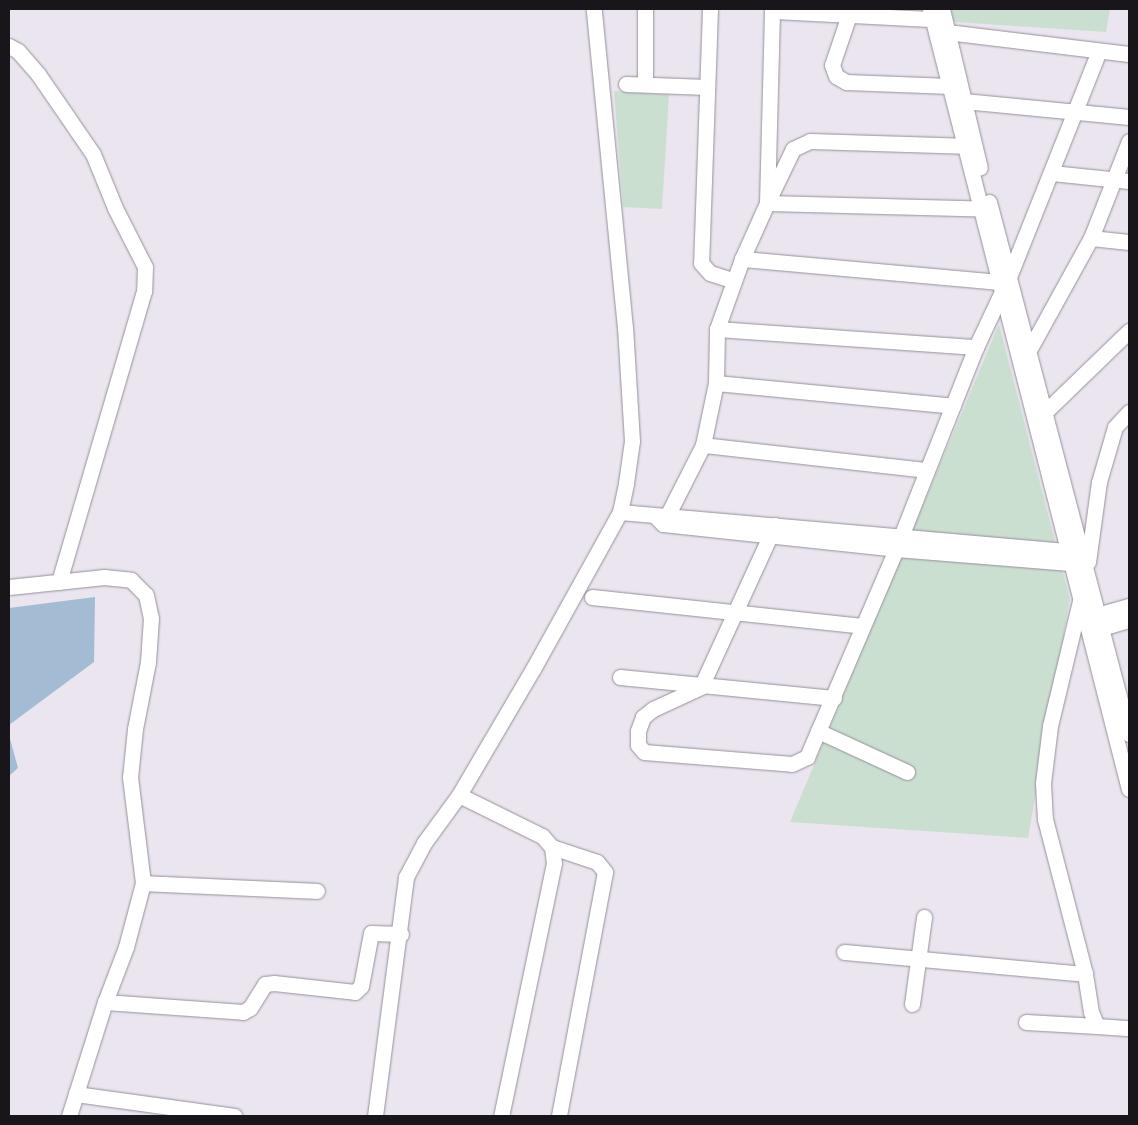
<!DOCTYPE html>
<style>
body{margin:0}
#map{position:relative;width:1138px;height:1125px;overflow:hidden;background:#eae5ee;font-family:Figtree,sans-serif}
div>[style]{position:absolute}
.green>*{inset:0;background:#cbdfd1}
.water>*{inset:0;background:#a3bcd3}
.roads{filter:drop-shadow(0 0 1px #959099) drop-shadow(0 0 1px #959099)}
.minor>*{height:15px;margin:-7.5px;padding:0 7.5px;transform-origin:7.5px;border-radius:7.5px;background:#fff}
span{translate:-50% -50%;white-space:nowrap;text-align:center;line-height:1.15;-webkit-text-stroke:4px #fff;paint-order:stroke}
.frame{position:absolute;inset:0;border:10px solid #18161a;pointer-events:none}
</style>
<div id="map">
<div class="green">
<div style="clip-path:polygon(951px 9px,1110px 9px,1106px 32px,954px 22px)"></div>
<div style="clip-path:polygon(614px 91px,669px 95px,662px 209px,623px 207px)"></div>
<div style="clip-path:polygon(999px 324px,1070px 599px,1028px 838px,790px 822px)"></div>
</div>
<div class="water">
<div style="clip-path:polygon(95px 597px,94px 662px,9px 725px,9px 608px)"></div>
<div style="clip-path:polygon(9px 735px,18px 768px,9px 776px)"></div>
</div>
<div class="roads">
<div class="minor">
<div style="left:710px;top:9px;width:254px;rotate:92deg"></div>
<div style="left:701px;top:263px;width:13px;rotate:48deg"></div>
<div style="left:710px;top:273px;width:25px;rotate:18deg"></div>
<div style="left:851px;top:9px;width:59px;rotate:108.7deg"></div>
<div style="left:832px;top:65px;width:12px;rotate:70deg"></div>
<div style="left:836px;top:76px;width:12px;rotate:31deg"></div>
<div style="left:846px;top:82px;width:104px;rotate:2.2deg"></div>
<div style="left:930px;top:9px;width:805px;rotate:75.69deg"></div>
<div style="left:942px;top:9px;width:163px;rotate:76.6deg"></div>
<div style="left:772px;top:11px;width:160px;rotate:2.9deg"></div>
<div style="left:947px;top:32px;width:183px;rotate:6.9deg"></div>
<div style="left:9px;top:46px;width:10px;rotate:29deg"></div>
<div style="left:18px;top:51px;width:30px;rotate:49deg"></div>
<div style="left:38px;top:74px;width:97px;rotate:55.5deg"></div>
<div style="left:93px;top:154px;width:58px;rotate:67.8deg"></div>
<div style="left:115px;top:208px;width:66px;rotate:63deg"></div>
<div style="left:145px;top:267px;width:24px;rotate:92deg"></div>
<div style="left:144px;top:291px;width:303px;rotate:106.3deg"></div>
<div style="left:626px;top:84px;width:81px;rotate:2.1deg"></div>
<div style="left:645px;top:84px;width:75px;rotate:-90deg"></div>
<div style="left:964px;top:101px;width:166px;rotate:5.5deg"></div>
<div style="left:971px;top:146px;width:161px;rotate:-178.2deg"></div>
<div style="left:810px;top:141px;width:19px;rotate:155deg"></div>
<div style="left:793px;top:149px;width:60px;rotate:115.7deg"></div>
<div style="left:767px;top:203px;width:222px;rotate:1.5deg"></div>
<div style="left:1052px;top:173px;width:77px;rotate:5.9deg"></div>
<div style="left:989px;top:202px;width:550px;rotate:75.26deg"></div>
<div style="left:1091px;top:238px;width:38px;rotate:6deg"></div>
<div style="left:742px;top:259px;width:257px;rotate:5.1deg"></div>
<div style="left:717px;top:329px;width:260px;rotate:4deg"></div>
<div style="left:1028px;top:352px;width:130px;rotate:-61.1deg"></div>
<div style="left:1091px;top:238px;width:104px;rotate:-68.6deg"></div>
<div style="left:716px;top:383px;width:238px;rotate:5.5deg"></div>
<div style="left:1045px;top:412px;width:117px;rotate:-44deg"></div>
<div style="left:703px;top:445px;width:225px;rotate:6.4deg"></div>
<div style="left:620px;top:512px;width:459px;rotate:5deg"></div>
<div style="left:657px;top:518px;width:8px;rotate:45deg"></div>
<div style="left:663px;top:524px;width:234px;rotate:6.1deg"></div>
<div style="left:896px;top:549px;width:187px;rotate:4.6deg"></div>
<div style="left:663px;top:524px;width:89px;rotate:-63.1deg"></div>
<div style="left:703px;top:445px;width:63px;rotate:-78.2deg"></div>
<div style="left:716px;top:383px;width:54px;rotate:-88.9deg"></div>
<div style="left:717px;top:329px;width:74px;rotate:-70.3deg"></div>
<div style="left:742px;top:259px;width:61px;rotate:-65.9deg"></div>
<div style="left:767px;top:203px;width:194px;rotate:-88.5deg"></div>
<div style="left:775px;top:525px;width:178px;rotate:114.6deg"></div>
<div style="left:701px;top:687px;width:53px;rotate:155.4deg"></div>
<div style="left:653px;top:709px;width:13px;rotate:141deg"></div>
<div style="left:643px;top:717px;width:15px;rotate:110deg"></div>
<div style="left:638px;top:731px;width:14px;rotate:90deg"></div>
<div style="left:638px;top:745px;width:9px;rotate:49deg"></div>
<div style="left:644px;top:752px;width:148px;rotate:4.6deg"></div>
<div style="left:792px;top:764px;width:17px;rotate:-25deg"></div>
<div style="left:807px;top:757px;width:226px;rotate:-66.8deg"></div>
<div style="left:896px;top:549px;width:217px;rotate:-68.4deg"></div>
<div style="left:976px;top:347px;width:77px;rotate:-64.8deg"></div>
<div style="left:1009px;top:277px;width:243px;rotate:-68.3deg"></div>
<div style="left:1088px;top:562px;width:81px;rotate:-82.2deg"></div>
<div style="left:1099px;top:482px;width:57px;rotate:-73.8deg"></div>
<div style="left:1115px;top:427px;width:21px;rotate:-47deg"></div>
<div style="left:9px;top:587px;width:96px;rotate:-6deg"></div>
<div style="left:104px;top:577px;width:27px;rotate:6deg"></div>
<div style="left:131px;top:580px;width:21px;rotate:45deg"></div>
<div style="left:146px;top:595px;width:24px;rotate:78deg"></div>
<div style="left:151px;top:618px;width:44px;rotate:93.9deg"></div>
<div style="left:148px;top:662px;width:68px;rotate:101deg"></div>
<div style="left:135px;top:729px;width:48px;rotate:95.9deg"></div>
<div style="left:130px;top:777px;width:107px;rotate:83deg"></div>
<div style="left:143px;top:883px;width:66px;rotate:104.9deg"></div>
<div style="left:126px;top:947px;width:59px;rotate:110.9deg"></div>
<div style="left:105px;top:1002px;width:120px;rotate:107.5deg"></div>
<div style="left:592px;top:597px;width:272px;rotate:6.1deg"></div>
<div style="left:1080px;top:601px;width:129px;rotate:103.5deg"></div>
<div style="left:1050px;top:726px;width:57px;rotate:97deg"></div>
<div style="left:1043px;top:783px;width:36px;rotate:87deg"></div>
<div style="left:1045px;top:819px;width:160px;rotate:75.5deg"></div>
<div style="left:1085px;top:974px;width:38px;rotate:81deg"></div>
<div style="left:1091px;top:1012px;width:15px;rotate:67deg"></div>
<div style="left:1097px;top:1026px;width:32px;rotate:4deg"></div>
<div style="left:1090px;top:617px;width:41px;rotate:-15.8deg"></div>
<div style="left:1094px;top:630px;width:36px;rotate:-16deg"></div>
<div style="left:620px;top:677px;width:215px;rotate:5.6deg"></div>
<div style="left:818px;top:731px;width:98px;rotate:24.7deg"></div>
<div style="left:459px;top:795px;width:93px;rotate:26.3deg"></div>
<div style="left:542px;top:836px;width:15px;rotate:48deg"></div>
<div style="left:552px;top:847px;width:16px;rotate:83deg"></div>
<div style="left:554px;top:863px;width:258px;rotate:101.8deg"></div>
<div style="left:552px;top:847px;width:47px;rotate:18.4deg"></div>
<div style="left:597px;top:862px;width:13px;rotate:51deg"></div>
<div style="left:605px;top:872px;width:248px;rotate:100.7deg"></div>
<div style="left:143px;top:883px;width:174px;rotate:2.6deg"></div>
<div style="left:844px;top:952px;width:242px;rotate:5.2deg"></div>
<div style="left:105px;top:1002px;width:138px;rotate:4.1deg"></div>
<div style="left:243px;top:1012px;width:8px;rotate:-30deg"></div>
<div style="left:250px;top:1008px;width:28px;rotate:-58deg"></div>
<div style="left:265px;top:984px;width:9px;rotate:-6deg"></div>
<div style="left:274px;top:983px;width:81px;rotate:6.3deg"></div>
<div style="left:355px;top:992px;width:8px;rotate:-45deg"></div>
<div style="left:361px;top:986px;width:54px;rotate:-79.3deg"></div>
<div style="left:371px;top:933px;width:30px;rotate:2deg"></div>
<div style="left:912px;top:1004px;width:88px;rotate:-82.1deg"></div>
<div style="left:1026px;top:1022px;width:71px;rotate:3.2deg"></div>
<div style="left:76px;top:1094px;width:160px;rotate:7.9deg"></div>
<div style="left:375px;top:1116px;width:241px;rotate:-82.6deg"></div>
<div style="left:406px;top:877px;width:38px;rotate:-62deg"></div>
<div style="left:424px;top:843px;width:59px;rotate:-53.9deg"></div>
<div style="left:459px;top:795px;width:146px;rotate:-59.6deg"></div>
<div style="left:533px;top:669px;width:179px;rotate:-61deg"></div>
<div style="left:620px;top:512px;width:30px;rotate:-78deg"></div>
<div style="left:626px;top:483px;width:42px;rotate:-81.9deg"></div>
<div style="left:632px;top:441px;width:113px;rotate:-93.5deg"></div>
<div style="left:625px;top:328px;width:321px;rotate:-95.6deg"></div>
</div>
</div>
<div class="frame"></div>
</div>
